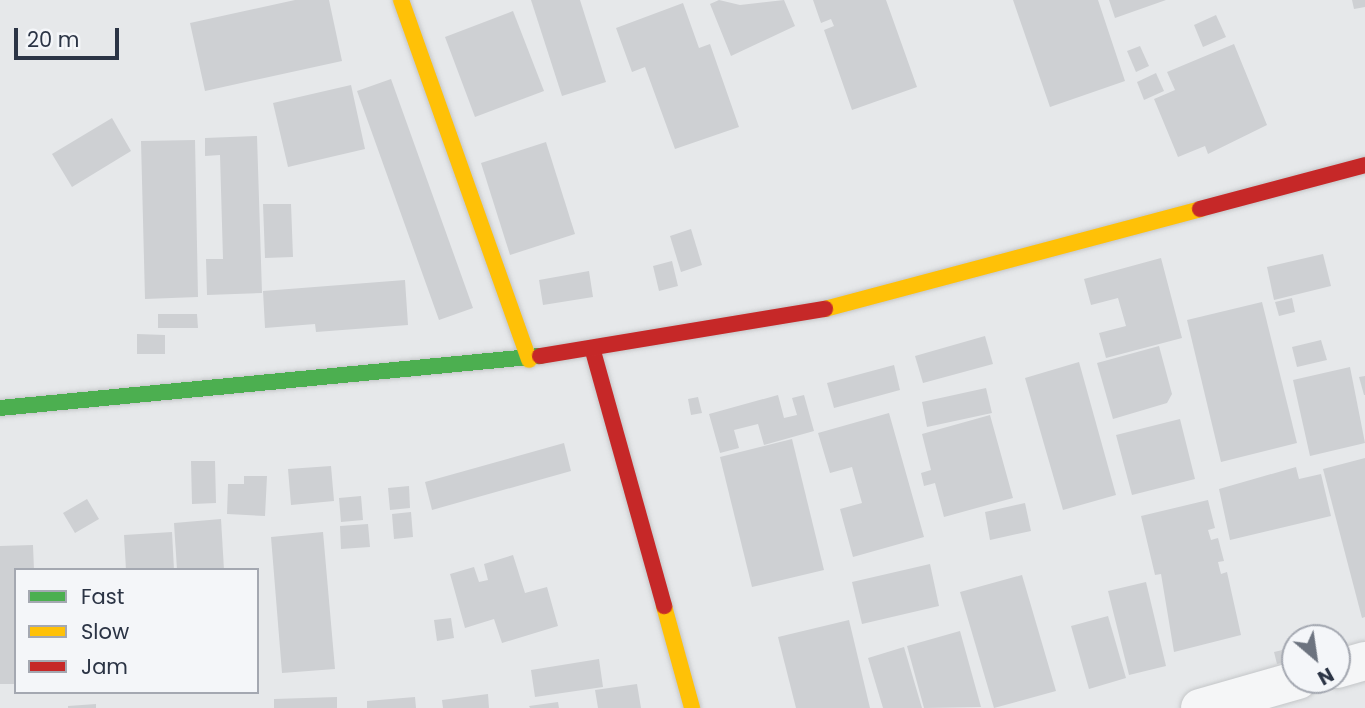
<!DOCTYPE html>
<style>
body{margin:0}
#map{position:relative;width:1365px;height:708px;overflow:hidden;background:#e6e8ea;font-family:Poppins,sans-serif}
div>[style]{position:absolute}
.building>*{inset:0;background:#ced0d3}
.roads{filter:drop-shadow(0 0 2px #c4c6c8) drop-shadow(0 0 2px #c4c6c8)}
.street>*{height:38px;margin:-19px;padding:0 19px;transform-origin:19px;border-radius:19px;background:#f5f6f7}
.fast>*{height:16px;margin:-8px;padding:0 8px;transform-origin:8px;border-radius:8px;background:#4caf50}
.slow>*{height:16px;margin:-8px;padding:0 8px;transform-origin:8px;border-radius:8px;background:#ffc107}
.jam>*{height:16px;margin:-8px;padding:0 8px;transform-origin:8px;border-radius:8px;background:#c62828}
span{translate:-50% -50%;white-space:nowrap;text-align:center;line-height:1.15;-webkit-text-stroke:7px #f4f6f9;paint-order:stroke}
.legend{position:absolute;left:14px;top:568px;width:245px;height:126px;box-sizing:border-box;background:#f4f6f9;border:2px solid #a4a8b1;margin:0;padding:9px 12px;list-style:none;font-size:21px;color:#2b3445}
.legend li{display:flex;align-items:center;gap:14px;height:35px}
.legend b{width:35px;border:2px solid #a4a8b1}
.north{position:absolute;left:1281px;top:624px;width:70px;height:70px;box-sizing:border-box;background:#f4f6f9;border:2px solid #a4a8b1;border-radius:50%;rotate:151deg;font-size:19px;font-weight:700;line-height:28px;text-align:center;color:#2b3445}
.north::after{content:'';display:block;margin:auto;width:24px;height:32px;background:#6c737f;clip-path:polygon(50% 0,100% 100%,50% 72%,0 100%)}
.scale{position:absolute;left:14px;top:28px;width:105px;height:32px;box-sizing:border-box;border:4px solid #2b3445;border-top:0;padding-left:9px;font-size:21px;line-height:24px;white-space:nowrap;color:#2b3445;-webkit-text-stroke:5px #f4f6f9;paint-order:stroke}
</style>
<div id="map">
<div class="building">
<div style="clip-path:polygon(295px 0,329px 0,342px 61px,205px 91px,190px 23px)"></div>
<div style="clip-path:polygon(531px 0,580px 0,606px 82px,562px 96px)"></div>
<div style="clip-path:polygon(719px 0,740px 5px,784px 0,795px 26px,731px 56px,710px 4px)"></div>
<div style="clip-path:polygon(813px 0,886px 0,917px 87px,852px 110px,824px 30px,834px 26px,831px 19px,821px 23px)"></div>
<div style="clip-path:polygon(1013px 0,1098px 0,1125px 81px,1050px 107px)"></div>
<div style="clip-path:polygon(1109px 0,1166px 0,1115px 18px)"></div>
<div style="clip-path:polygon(1352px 0,1365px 0,1365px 7px,1354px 9px)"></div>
<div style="clip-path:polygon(683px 3px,699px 48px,710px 44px,739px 127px,675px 149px,645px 67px,632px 72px,616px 28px)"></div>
<div style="clip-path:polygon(513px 11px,544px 91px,475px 117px,445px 37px)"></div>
<div style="clip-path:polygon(1216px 15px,1226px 37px,1203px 47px,1194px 25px)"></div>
<div style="clip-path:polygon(1234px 44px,1267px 125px,1208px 154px,1205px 146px,1178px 157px,1154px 99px,1175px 90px,1167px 72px)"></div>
<div style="clip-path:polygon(1140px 46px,1149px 66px,1136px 72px,1127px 51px)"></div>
<div style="clip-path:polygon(1156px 73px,1164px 91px,1144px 100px,1137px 82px)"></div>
<div style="clip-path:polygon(391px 79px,473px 308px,439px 320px,357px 91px)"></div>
<div style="clip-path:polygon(351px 85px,365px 149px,288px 167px,273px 103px)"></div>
<div style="clip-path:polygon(112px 118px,131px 151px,72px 187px,52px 154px)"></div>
<div style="clip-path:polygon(257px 136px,262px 293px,207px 295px,206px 259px,223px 259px,220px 155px,205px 156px,205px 138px)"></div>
<div style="clip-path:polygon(195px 140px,198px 297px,145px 299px,141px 141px)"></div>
<div style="clip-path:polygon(546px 142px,575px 234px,510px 255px,481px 163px)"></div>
<div style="clip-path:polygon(263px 204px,291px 204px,293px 257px,265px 258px)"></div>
<div style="clip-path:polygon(691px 229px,702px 265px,681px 272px,670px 236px)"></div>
<div style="clip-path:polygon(1323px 254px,1331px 286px,1274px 300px,1267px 267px)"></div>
<div style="clip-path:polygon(1161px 258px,1182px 338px,1106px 358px,1099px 333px,1126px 326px,1118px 298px,1091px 305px,1084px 279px)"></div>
<div style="clip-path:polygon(672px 261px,678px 286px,659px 291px,653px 266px)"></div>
<div style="clip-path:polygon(589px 271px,593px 297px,543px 305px,539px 280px)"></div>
<div style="clip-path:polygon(405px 280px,408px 325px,316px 332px,315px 324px,265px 328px,263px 291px)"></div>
<div style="clip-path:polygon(1292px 298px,1295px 312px,1279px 316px,1275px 302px)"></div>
<div style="clip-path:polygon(1262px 302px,1297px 443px,1221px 462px,1187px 320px)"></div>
<div style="clip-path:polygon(158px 314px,197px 314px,198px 328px,158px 328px)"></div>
<div style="clip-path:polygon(137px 334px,165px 335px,165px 354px,137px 354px)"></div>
<div style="clip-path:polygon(985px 336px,993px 364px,923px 383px,915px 356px)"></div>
<div style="clip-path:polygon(1321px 340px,1327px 360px,1297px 367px,1292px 347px)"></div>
<div style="clip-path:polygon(1159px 346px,1172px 394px,1167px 403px,1113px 419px,1097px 363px)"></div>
<div style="clip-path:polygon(1079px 362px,1116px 495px,1063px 510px,1025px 378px)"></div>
<div style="clip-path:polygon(894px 365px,900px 390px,834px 408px,827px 383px)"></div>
<div style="clip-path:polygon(1350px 367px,1365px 443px,1310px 456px,1293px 380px)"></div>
<div style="clip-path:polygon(1365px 376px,1365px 395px,1364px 395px,1359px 377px)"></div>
<div style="clip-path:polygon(986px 388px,992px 413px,927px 427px,922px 402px)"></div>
<div style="clip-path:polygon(778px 395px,784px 418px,797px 415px,792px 398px,804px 395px,814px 431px,764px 445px,758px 424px,734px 430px,739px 448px,720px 453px,709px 414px)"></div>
<div style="clip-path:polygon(698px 397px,702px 413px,691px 415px,688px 399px)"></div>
<div style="clip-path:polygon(889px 413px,924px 537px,853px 557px,840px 509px,862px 503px,852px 467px,830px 473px,818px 433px)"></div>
<div style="clip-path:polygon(990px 415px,1013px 498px,944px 517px,935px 483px,924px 486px,921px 473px,931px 470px,922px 434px)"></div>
<div style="clip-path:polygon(1180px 419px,1195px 479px,1132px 495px,1116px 435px)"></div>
<div style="clip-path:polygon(792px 439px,824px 570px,752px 587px,720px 457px)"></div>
<div style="clip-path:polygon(564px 443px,571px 471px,432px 510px,425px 482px)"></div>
<div style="clip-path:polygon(1365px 458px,1365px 617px,1362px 618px,1323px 469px)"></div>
<div style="clip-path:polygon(191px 461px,215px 461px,216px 503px,192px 504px)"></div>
<div style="clip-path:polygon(331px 466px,334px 501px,291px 505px,288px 469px)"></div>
<div style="clip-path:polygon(1296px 467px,1299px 479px,1321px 474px,1331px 516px,1230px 540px,1219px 489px)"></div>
<div style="clip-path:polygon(244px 476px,267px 476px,265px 516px,227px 514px,228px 484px,244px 484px)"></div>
<div style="clip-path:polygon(409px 486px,410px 508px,390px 510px,388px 488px)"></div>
<div style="clip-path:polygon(361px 496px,363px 520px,341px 522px,339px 498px)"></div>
<div style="clip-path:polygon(87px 499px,99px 519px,75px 533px,63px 513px)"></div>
<div style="clip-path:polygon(1208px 500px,1215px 528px,1208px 530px,1211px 540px,1218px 538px,1224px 561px,1218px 562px,1221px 574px,1227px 572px,1241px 635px,1174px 652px,1161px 574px,1155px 575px,1141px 516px)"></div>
<div style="clip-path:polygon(1025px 503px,1031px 531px,990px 540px,985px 512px)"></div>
<div style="clip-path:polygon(411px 512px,413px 537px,394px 539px,392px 514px)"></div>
<div style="clip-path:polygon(221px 519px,224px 570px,177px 570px,174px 523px)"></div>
<div style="clip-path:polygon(368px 524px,370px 547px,341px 549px,340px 526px)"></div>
<div style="clip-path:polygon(172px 532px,174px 570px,126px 570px,124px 535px)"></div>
<div style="clip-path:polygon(323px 532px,335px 669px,282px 673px,271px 537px)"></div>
<div style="clip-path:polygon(33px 545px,34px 570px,16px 570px,16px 684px,0 684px,0 546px)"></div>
<div style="clip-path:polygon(513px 555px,525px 593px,547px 587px,558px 626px,502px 643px,494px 619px,465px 628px,450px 574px,474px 567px,479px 582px,488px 580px,484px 564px)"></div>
<div style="clip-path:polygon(930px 564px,939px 606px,862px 624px,852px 582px)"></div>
<div style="clip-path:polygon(1022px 575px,1056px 691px,994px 708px,960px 592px)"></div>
<div style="clip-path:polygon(1146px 582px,1166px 666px,1129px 675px,1108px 591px)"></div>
<div style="clip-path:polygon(1108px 616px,1126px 678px,1089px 689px,1071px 626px)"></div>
<div style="clip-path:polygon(451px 618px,454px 638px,437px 641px,434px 620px)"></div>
<div style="clip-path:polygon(849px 620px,870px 708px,796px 708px,778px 637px)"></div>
<div style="clip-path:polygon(960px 631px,981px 707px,924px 708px,907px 646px)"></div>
<div style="clip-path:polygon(904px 647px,922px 708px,883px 708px,868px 658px)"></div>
<div style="clip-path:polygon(1291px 648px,1293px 660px,1277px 664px,1274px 652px)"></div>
<div style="clip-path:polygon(599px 659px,603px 687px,535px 697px,531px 670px)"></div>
<div style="clip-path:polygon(637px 684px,641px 708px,598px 708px,595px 690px)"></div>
<div style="clip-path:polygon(488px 694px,489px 708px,443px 708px,442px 700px)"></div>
<div style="clip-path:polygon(337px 697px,337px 708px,274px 708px,274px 699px)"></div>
<div style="clip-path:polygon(415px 697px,416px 708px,367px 708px,367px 701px)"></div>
<div style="clip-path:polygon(558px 702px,559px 708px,530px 708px,529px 706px)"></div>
<div style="clip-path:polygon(96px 704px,96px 708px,68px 708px,68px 706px)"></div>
</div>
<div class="roads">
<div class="street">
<div style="left:1337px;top:669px;width:29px;rotate:-16deg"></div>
<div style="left:1200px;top:708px;width:102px;rotate:-15.9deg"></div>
</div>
<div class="fast">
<div style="left:0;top:408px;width:542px;rotate:-5.5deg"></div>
</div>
<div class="slow">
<div style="left:401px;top:0;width:382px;rotate:70.4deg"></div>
<div style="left:825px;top:309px;width:388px;rotate:-14.9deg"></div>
<div style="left:664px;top:606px;width:106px;rotate:74.6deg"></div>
</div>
<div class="jam">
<div style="left:1200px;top:209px;width:171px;rotate:-14.9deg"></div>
<div style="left:593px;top:351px;width:265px;rotate:74.4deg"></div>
<div style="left:540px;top:356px;width:289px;rotate:-9.4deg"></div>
</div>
</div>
<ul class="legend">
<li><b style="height:9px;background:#4caf50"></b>Fast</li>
<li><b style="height:9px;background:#ffc107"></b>Slow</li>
<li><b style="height:9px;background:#c62828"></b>Jam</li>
</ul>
<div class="north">N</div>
<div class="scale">20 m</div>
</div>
